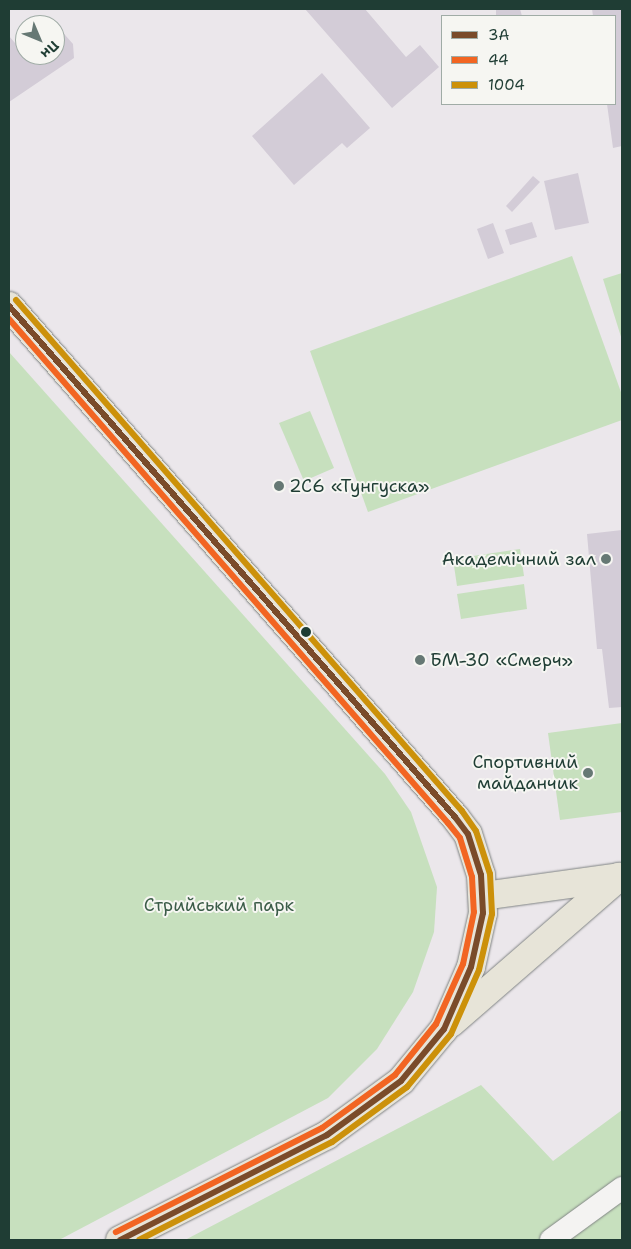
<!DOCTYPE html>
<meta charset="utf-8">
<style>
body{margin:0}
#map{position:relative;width:631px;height:1249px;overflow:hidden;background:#ebe7eb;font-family:"Shantell Sans",sans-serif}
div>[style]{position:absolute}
.green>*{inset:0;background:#c7e0be}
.building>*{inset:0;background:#d3ccd7}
.roads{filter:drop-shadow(0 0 1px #808484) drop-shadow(0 0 1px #808484)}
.minor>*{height:22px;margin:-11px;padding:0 11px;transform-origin:11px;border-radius:11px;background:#f4f3f2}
.major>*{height:28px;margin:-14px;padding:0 14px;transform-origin:14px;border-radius:14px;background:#e7e4d8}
.bus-1>*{height:6px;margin:-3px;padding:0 3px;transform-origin:3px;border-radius:3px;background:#7a4b2a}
.bus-2>*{height:6px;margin:-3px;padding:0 3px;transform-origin:3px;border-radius:3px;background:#f26522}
.bus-3>*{height:6px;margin:-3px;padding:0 3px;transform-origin:3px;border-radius:3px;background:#cc910a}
.dots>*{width:14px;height:14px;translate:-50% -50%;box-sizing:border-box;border:2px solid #f6f6f2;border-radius:50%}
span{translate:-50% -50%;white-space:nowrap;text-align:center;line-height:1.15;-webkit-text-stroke:4px #f6f6f2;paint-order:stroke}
.poi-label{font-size:18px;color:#1f3d34}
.left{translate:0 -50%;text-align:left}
.right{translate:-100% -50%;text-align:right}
.park-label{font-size:18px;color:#3b5c48}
.frame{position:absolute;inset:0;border:10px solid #1f3d34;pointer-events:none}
.legend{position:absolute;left:441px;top:15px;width:175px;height:90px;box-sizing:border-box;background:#f6f6f2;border:1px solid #a0aca6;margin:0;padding:6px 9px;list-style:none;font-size:15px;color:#1f3d34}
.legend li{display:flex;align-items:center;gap:10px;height:25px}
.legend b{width:25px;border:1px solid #a0aca6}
.north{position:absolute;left:15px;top:15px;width:50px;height:50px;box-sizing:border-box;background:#f6f6f2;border:1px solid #a0aca6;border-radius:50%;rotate:135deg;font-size:14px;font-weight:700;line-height:20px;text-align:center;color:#1f3d34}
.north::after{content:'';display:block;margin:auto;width:18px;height:22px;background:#667874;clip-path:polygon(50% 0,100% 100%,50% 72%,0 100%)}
</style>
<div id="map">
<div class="green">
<div style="clip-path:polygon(572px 256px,622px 395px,622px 420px,368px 512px,310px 351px)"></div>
<div style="clip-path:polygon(622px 273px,622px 340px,603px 279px)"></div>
<div style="clip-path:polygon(9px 352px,385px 774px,411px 812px,437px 887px,434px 932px,413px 992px,377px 1049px,328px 1098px,59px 1240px,9px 1240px)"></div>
<div style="clip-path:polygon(310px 411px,334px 468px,304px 481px,279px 423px)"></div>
<div style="clip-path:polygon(520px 549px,524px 576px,457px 586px,453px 559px)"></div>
<div style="clip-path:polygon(524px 584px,527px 609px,461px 619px,457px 594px)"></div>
<div style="clip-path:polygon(622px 723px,622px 812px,560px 820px,548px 733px)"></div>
<div style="clip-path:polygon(481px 1085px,553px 1161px,622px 1110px,622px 1240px,185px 1240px)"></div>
</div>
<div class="building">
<div style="clip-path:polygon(305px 9px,365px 9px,406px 57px,420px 45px,439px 67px,392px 108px)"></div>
<div style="clip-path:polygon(496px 9px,520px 9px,522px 16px,496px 16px)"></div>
<div style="clip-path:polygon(592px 9px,622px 9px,622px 146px,613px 148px,607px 104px,615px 104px,615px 16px,593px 16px)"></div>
<div style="clip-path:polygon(51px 19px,73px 44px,74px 58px,9px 102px,9px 36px,15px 43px,25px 36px,25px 55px,55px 55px,55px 25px,42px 25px)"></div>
<div style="clip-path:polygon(322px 73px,370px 128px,347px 148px,342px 143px,294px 185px,252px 136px)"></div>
<div style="clip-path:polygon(578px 173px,589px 223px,555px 230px,544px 181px)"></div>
<div style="clip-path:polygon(533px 176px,540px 182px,512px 212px,506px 206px)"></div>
<div style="clip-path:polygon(532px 222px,537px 237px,510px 245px,505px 230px)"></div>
<div style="clip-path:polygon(493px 223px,504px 253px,488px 259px,477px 229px)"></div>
<div style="clip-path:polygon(622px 530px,622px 707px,609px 708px,602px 649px,597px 649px,587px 534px)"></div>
</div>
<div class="roads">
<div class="minor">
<div style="left:551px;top:1240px;width:88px;rotate:-36.2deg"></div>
</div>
<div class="major">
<div style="left:9px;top:306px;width:678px;rotate:48.89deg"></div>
<div style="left:455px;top:817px;width:21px;rotate:53deg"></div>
<div style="left:468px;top:834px;width:43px;rotate:72.4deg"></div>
<div style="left:481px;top:875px;width:38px;rotate:87deg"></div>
<div style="left:483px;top:913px;width:55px;rotate:102.5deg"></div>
<div style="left:471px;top:967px;width:68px;rotate:113.5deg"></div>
<div style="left:444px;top:1029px;width:67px;rotate:129.6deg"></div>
<div style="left:401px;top:1081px;width:92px;rotate:143.9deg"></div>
<div style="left:327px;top:1135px;width:232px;rotate:153.1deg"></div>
<div style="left:483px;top:896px;width:138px;rotate:-7.9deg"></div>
<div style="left:451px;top:1023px;width:223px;rotate:-41deg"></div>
</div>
</div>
<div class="bus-1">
<div style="left:9px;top:306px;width:678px;rotate:48.89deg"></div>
<div style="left:455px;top:817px;width:21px;rotate:53deg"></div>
<div style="left:468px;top:834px;width:43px;rotate:72.4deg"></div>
<div style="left:481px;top:875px;width:38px;rotate:87deg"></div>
<div style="left:483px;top:913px;width:55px;rotate:102.5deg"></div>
<div style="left:471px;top:967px;width:68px;rotate:113.5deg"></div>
<div style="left:444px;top:1029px;width:67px;rotate:129.6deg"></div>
<div style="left:401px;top:1081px;width:92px;rotate:143.9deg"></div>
<div style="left:327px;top:1135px;width:232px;rotate:153.1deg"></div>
</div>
<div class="bus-2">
<div style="left:9px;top:319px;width:668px;rotate:48.94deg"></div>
<div style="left:448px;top:823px;width:19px;rotate:51deg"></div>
<div style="left:460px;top:838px;width:41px;rotate:72.9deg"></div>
<div style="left:472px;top:877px;width:35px;rotate:87deg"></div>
<div style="left:474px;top:912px;width:53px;rotate:101.9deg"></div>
<div style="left:463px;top:964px;width:66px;rotate:114.2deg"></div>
<div style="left:436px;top:1024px;width:65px;rotate:128.8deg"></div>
<div style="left:395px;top:1075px;width:90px;rotate:144deg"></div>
<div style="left:322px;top:1128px;width:231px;rotate:153.2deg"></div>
</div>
<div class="bus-3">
<div style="left:16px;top:300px;width:678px;rotate:48.89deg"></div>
<div style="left:462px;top:811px;width:24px;rotate:55deg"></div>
<div style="left:476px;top:831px;width:45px;rotate:72deg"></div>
<div style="left:490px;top:874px;width:40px;rotate:87.1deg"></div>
<div style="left:492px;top:914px;width:57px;rotate:103.1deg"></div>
<div style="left:479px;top:970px;width:70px;rotate:113.6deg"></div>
<div style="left:451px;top:1034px;width:69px;rotate:129.7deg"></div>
<div style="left:407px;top:1087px;width:93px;rotate:143.7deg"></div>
<div style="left:332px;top:1142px;width:216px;rotate:153.1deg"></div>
</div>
<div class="dots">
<div style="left:279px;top:486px;background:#667874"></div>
<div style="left:606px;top:559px;background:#667874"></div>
<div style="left:306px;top:632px;background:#1f3d34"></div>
<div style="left:420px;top:660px;background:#667874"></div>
<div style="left:588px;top:773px;background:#667874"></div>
</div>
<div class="poi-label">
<span class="left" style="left:289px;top:486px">2С6 «Тунгуска»</span>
<span class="right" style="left:596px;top:559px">Академічний зал</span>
<span class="left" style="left:430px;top:660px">БМ-30 «Смерч»</span>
<span class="right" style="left:578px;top:773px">Спортивний<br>майданчик</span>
</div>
<div class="park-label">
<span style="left:219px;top:905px">Стрийський парк</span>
</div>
<div class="frame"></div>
<ul class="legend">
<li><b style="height:6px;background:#7a4b2a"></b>3А</li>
<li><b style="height:6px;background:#f26522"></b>44</li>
<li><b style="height:6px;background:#cc910a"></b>1004</li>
</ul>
<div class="north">Пн</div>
</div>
